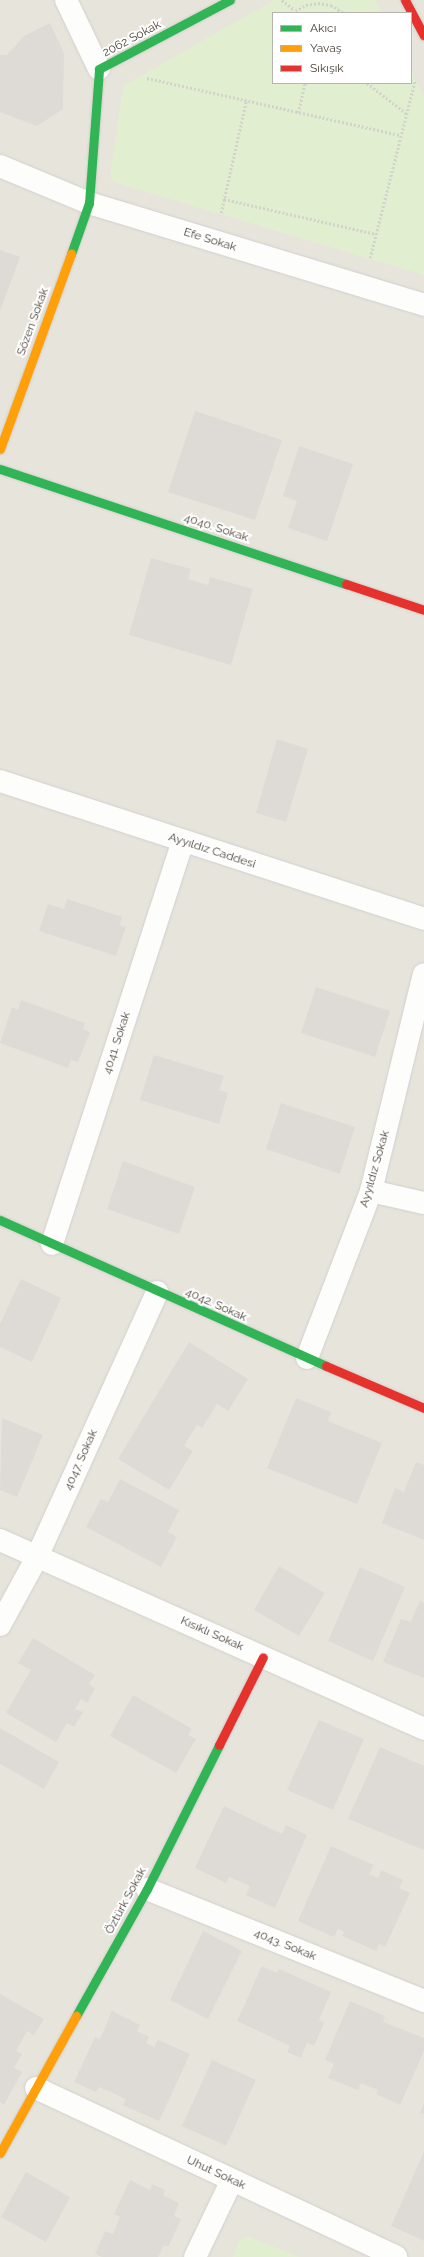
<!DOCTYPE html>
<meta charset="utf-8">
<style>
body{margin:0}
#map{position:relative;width:424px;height:2257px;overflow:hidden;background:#f4f2ee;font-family:Raleway,sans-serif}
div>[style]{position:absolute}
.residential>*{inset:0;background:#e7e4dc}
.green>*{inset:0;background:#e1eecf}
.building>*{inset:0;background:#dedbd6}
.path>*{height:2.5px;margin-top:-1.25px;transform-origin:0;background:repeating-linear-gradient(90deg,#d3d2cc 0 2px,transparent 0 4px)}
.roads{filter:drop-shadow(0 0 1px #d2d0cb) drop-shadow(0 0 1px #d2d0cb)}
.street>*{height:22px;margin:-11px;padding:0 11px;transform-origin:11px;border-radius:11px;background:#fdfdfc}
.fast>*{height:9px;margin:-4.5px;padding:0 4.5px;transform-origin:4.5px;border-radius:4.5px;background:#30b455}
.slow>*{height:9px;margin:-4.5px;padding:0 4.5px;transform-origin:4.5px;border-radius:4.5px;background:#ff9f0a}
.jam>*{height:9px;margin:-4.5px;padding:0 4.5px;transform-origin:4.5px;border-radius:4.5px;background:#e5322d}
span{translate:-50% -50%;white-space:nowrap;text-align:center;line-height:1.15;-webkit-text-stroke:4px #fff;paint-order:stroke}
.street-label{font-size:12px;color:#4b4439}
.legend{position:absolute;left:272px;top:12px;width:140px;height:72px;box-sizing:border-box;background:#fff;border:1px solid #b7b4b0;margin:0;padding:5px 7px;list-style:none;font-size:12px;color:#4b4439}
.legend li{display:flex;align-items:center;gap:8px;height:20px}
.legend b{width:20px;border:1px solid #b7b4b0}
</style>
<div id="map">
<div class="residential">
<div style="clip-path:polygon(evenodd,0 0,424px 0,424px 2257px,0 2257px,0 0,273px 13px,411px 13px,411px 83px,273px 83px,273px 13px)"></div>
</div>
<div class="green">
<div style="clip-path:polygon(274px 0,375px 0,381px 13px,273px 13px,273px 83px,411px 83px,411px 71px,424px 96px,424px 275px,113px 182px,110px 176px,123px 86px)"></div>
<div style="clip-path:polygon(250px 2237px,299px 2257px,233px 2257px,239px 2241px)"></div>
</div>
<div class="building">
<div style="clip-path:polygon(50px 23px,64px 53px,63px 109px,37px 126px,0 112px,0 55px,7px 55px,24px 36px)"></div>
<div style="clip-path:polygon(0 250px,20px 257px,0 311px)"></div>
<div style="clip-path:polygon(195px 411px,282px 440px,255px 520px,168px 492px)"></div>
<div style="clip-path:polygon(299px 446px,353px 464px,327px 541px,288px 528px,297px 501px,283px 496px)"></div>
<div style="clip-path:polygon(151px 558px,191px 569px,188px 579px,208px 585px,210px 577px,253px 589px,231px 665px,129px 635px)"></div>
<div style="clip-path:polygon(277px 739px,308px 749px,286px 822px,256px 813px)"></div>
<div style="clip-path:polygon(67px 899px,122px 917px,120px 925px,126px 927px,116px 956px,39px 931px,48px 904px,64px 909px)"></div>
<div style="clip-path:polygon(316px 987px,390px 1011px,375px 1057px,301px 1033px)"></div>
<div style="clip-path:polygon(21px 1000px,85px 1023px,83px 1029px,90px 1032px,78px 1062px,71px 1060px,68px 1068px,0 1043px,12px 1007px,18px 1010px)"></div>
<div style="clip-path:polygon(154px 1055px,224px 1076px,219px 1090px,228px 1093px,219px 1124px,140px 1100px)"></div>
<div style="clip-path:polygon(281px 1103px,355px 1127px,340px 1174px,266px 1149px)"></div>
<div style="clip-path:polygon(123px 1161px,195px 1187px,179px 1234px,107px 1209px)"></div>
<div style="clip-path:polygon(21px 1279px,61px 1298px,32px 1362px,0 1347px,0 1324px)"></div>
<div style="clip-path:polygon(189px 1342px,248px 1379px,228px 1411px,217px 1404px,202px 1428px,197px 1425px,184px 1446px,193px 1451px,169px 1490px,118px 1459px)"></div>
<div style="clip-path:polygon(296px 1398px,331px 1412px,328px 1421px,382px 1443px,357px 1504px,267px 1468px)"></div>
<div style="clip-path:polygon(2px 1418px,43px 1435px,17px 1497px,0 1490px)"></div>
<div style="clip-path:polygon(416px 1462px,424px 1465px,424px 1540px,382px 1523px,395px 1488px,404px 1492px)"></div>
<div style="clip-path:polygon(120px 1479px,179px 1510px,168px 1532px,177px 1537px,161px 1567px,86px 1527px,101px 1499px,108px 1502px)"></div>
<div style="clip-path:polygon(279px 1566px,325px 1593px,299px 1636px,254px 1610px)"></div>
<div style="clip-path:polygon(360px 1567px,405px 1587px,373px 1661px,328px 1641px)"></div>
<div style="clip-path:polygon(420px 1601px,424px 1603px,424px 1678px,383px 1662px,401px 1619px,411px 1622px)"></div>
<div style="clip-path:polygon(33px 1638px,95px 1675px,89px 1684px,95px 1688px,87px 1703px,81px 1699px,75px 1709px,83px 1712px,74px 1727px,67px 1723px,56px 1742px,6px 1713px,31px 1670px,18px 1663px)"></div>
<div style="clip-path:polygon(133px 1695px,192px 1729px,188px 1735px,196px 1739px,176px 1773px,110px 1736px)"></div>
<div style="clip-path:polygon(319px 1720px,364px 1739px,333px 1810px,287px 1790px)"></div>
<div style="clip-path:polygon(0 1728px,59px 1762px,44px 1789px,0 1764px)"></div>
<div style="clip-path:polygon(380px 1747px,424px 1766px,424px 1850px,348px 1819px)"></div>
<div style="clip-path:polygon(224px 1806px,282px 1834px,286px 1825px,307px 1835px,275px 1908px,246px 1895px,250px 1886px,229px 1877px,226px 1883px,195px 1868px)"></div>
<div style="clip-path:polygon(331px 1846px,374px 1865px,369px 1874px,378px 1878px,381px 1870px,403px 1880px,399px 1888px,410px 1893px,385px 1947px,379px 1944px,376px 1951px,342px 1936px,344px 1932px,338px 1929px,334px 1937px,298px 1921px)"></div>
<div style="clip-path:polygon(203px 1931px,242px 1951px,208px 2019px,170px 2000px)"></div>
<div style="clip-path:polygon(262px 1966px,277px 1973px,279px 1969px,331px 1992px,319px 2020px,324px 2023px,314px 2046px,307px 2043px,301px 2058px,287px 2052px,290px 2046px,237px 2021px)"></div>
<div style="clip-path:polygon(0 1994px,44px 2019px,34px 2035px,27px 2031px,16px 2051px,22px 2054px,14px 2068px,22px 2072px,4px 2105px,0 2102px)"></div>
<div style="clip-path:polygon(350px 2001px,385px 2016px,383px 2022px,424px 2038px,424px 2051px,400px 2105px,376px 2094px,378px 2090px,361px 2083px,358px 2090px,328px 2078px,334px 2064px,325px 2060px)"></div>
<div style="clip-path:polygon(112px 2011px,140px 2025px,137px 2031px,149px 2037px,146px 2043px,154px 2047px,158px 2040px,190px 2054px,159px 2121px,123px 2105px,126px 2099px,99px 2087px,96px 2092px,74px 2082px,95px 2037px,100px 2039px)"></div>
<div style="clip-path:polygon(212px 2060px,256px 2080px,226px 2146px,182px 2126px)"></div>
<div style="clip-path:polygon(424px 2104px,424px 2114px,420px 2113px)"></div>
<div style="clip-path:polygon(424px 2152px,424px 2241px,391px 2226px)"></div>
<div style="clip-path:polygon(26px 2172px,70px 2197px,46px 2242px,1px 2217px)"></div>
<div style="clip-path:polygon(130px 2180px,150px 2190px,152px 2184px,165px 2190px,163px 2195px,179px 2203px,174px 2216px,181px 2219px,168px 2247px,164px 2245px,158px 2257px,102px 2257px,95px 2254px,105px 2231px,113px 2234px,120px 2217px,114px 2214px)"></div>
</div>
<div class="path">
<div style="left:282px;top:0;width:16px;rotate:38deg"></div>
<div style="left:292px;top:13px;width:16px;rotate:-30deg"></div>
<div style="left:306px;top:5px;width:12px;rotate:-9deg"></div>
<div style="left:318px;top:3px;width:13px;rotate:9deg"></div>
<div style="left:331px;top:5px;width:15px;rotate:32deg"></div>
<div style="left:147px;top:78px;width:259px;rotate:12.7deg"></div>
<div style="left:367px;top:83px;width:49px;rotate:37.6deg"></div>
<div style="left:298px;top:113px;width:31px;rotate:-77deg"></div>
<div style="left:224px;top:199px;width:156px;rotate:13deg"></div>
<div style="left:221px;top:213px;width:115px;rotate:-77.4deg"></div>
<div style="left:370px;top:258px;width:184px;rotate:-75.8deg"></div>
</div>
<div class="roads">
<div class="street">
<div style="left:66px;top:0;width:76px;rotate:64.4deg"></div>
<div style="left:0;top:166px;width:96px;rotate:22.6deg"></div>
<div style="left:89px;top:203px;width:350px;rotate:16.9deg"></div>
<div style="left:0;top:781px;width:446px;rotate:18deg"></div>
<div style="left:371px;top:1191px;width:54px;rotate:12.8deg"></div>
<div style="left:52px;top:1244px;width:423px;rotate:-72deg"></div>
<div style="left:307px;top:1358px;width:179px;rotate:-69deg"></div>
<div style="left:371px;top:1191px;width:223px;rotate:-76.3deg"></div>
<div style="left:0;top:1540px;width:464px;rotate:24deg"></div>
<div style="left:0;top:1625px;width:77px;rotate:-61.4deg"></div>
<div style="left:37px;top:1557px;width:291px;rotate:-65.6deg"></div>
<div style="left:147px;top:1889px;width:299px;rotate:22deg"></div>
<div style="left:36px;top:2088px;width:398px;rotate:25.1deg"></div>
<div style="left:195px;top:2257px;width:85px;rotate:-64.3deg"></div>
</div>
<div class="fast">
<div style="left:71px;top:254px;width:54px;rotate:-70.6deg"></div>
<div style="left:89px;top:203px;width:134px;rotate:-85.7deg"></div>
<div style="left:99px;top:69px;width:148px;rotate:-27.8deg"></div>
<div style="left:0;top:469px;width:365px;rotate:18.4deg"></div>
<div style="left:0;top:1220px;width:357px;rotate:24.1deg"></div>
<div style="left:76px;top:2016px;width:145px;rotate:-60.8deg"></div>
<div style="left:147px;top:1889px;width:161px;rotate:-63.4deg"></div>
</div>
<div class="slow">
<div style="left:0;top:449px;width:208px;rotate:-70deg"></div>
<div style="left:0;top:2153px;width:157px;rotate:-61deg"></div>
</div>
<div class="jam">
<div style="left:405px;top:0;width:40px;rotate:62deg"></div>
<div style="left:346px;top:584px;width:82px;rotate:18.4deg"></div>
<div style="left:326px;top:1366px;width:107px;rotate:23.2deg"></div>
<div style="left:219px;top:1745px;width:98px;rotate:-63.4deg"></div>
</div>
</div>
<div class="street-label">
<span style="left:132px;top:39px;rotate:-28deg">2062 Sokak</span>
<span style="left:210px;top:240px;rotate:17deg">Efe Sokak</span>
<span style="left:33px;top:322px;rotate:-70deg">Sözen Sokak</span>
<span style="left:216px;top:528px;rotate:18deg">4040. Sokak</span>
<span style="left:212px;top:851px;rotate:18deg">Ayyıldız Caddesi</span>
<span style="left:117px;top:1043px;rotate:-72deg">4041. Sokak</span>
<span style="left:375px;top:1169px;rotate:-74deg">Ayyıldız Sokak</span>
<span style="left:216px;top:1305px;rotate:24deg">4042. Sokak</span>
<span style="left:81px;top:1460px;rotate:-66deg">4047. Sokak</span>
<span style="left:212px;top:1634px;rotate:24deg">Kısıklı Sokak</span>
<span style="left:126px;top:1901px;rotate:-62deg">Öztürk Sokak</span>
<span style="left:285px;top:1945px;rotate:22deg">4043. Sokak</span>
<span style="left:216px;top:2173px;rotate:25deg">Uhut Sokak</span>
</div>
<ul class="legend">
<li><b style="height:5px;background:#30b455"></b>Akıcı</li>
<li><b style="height:5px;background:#ff9f0a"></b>Yavaş</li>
<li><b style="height:5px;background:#e5322d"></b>Sıkışık</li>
</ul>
</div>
